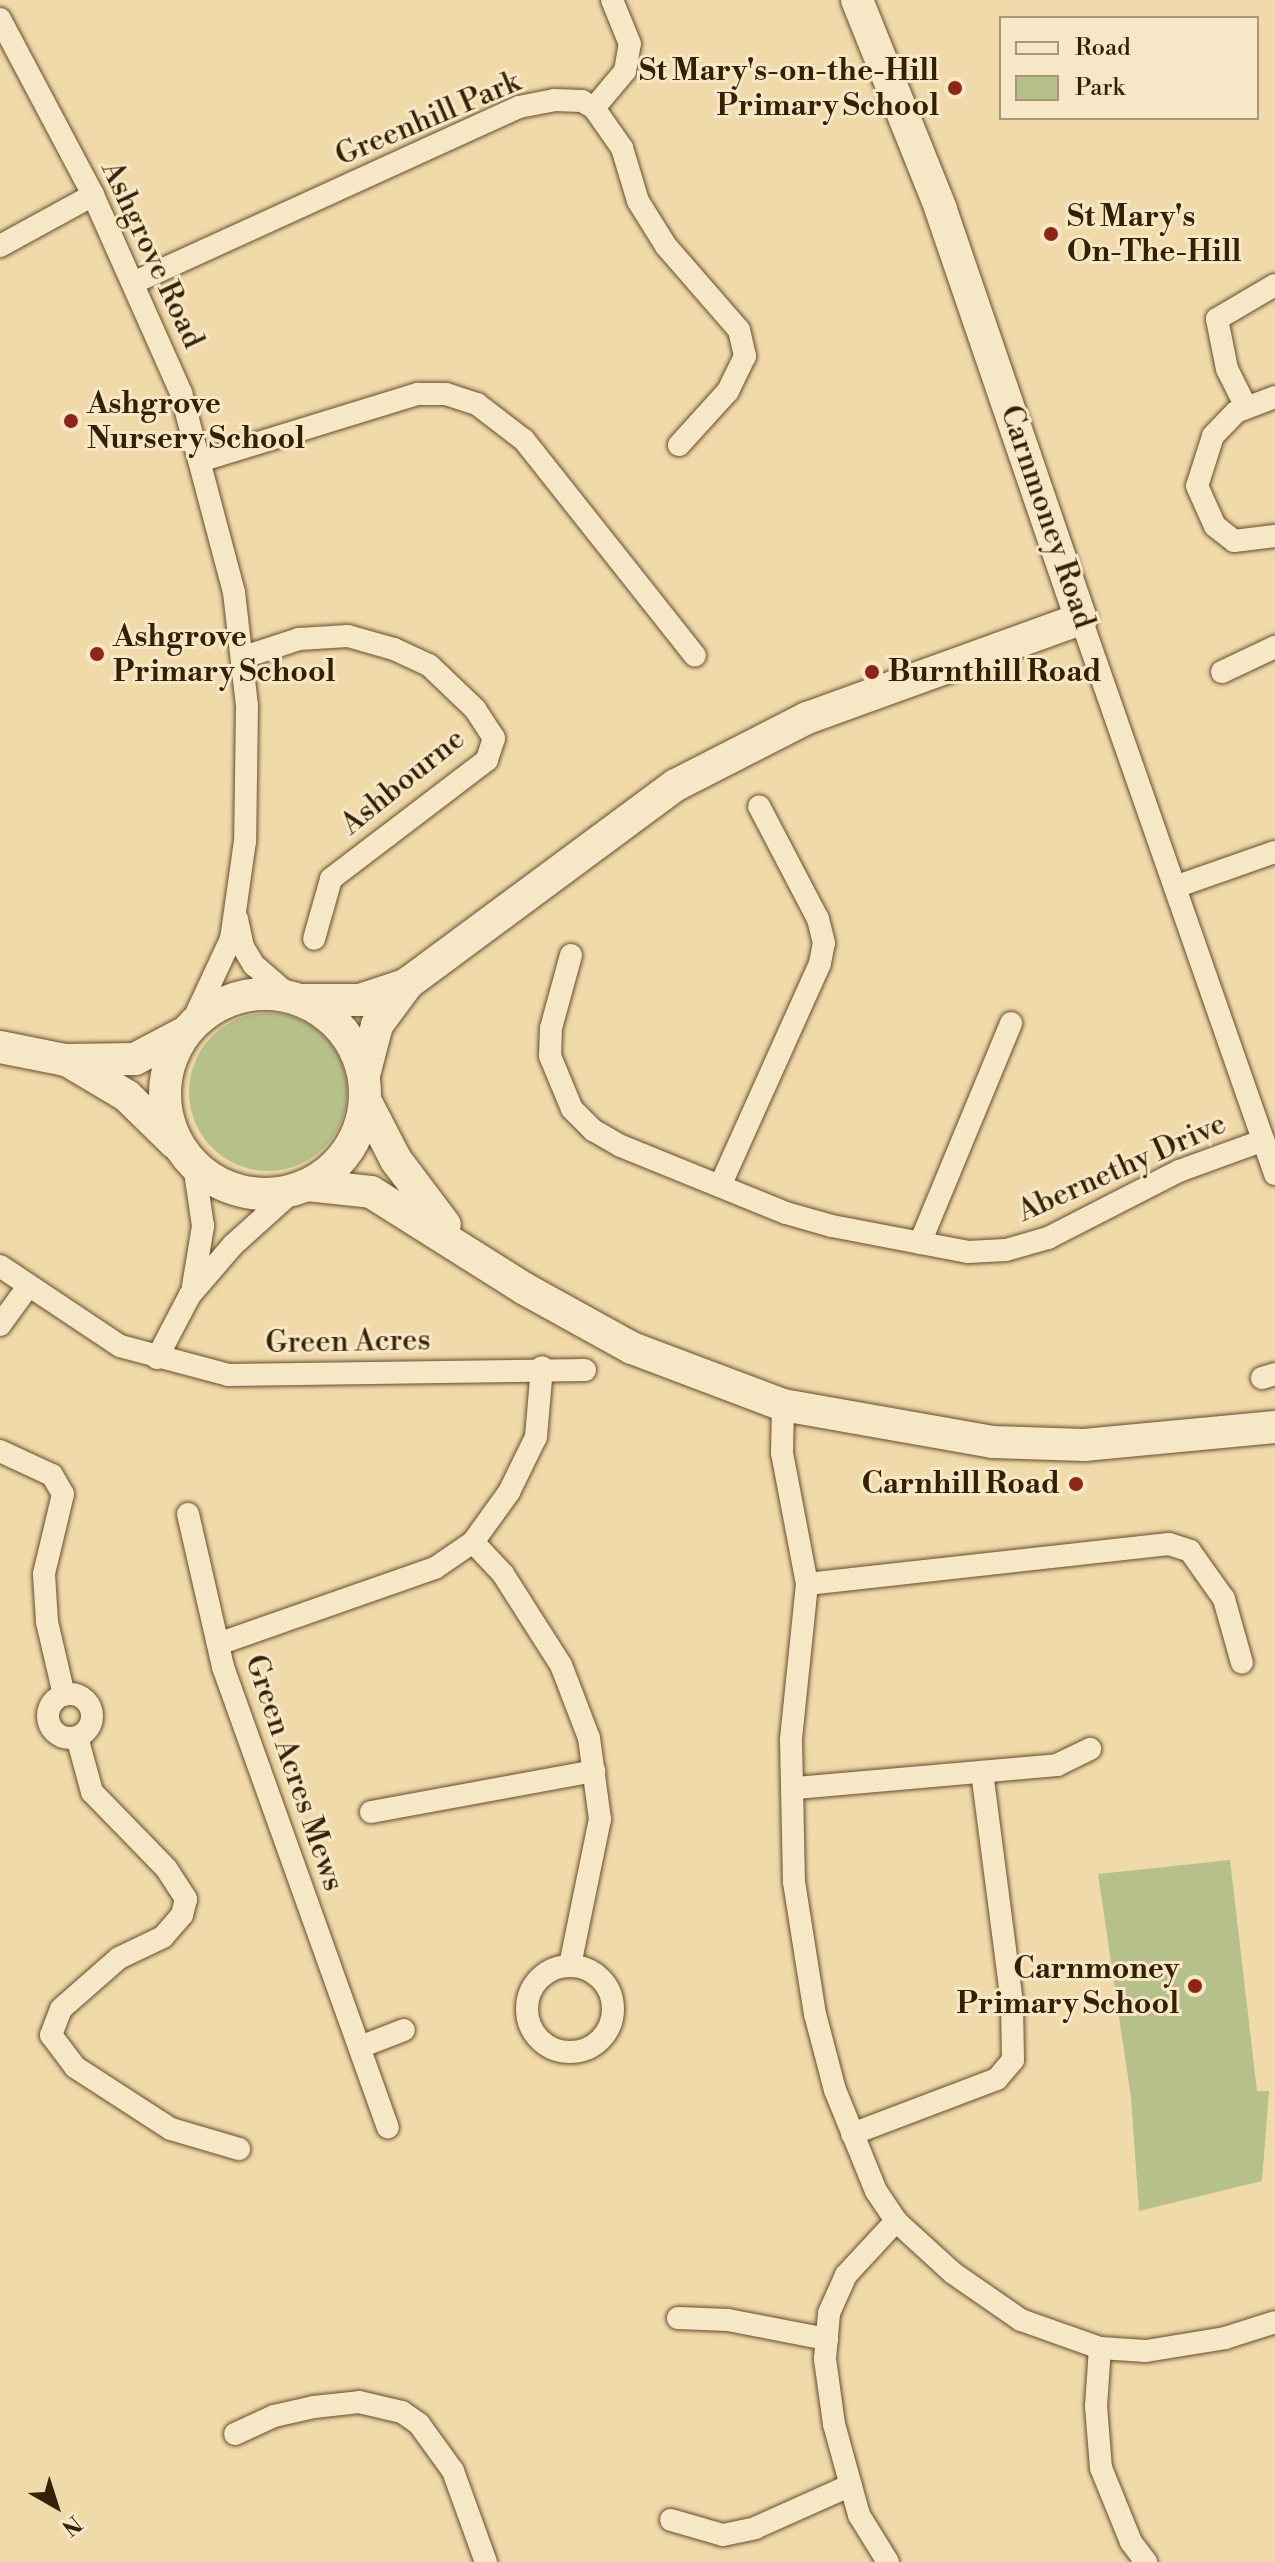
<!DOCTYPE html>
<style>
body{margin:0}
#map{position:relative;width:1275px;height:2562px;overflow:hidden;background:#f1daa9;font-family:"Libre Bodoni",serif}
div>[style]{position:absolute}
.green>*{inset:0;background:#b6c08b}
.round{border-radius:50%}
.roads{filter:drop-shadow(0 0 2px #634e2c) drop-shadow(0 0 2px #634e2c)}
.street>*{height:22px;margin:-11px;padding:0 11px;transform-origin:11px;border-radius:11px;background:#f6e7c7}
.street>.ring{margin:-11px;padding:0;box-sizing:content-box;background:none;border:22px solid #f6e7c7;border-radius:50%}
.secondary>*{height:32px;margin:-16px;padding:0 16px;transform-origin:16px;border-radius:16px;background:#f6e7c7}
.secondary>.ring{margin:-16px;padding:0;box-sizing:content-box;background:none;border:32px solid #f6e7c7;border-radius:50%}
.dots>*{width:22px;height:22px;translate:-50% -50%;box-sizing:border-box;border:4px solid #f6e7c7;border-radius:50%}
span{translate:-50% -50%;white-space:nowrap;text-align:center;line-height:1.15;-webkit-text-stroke:6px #f6e7c7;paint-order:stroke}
.poi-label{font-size:30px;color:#342002;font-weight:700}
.right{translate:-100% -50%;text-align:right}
.left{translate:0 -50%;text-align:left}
.street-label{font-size:30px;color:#342002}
.legend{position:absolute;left:999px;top:16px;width:260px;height:104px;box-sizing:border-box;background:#f6e7c7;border:2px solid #a89778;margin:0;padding:10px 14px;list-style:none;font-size:24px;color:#342002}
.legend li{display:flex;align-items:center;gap:16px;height:40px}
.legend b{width:40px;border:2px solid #a89778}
.north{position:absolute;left:16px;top:2466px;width:80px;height:80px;-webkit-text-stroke:6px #f6e7c7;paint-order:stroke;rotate:141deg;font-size:22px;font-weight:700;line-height:32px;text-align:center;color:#342002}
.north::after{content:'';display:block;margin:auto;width:28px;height:36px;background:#342002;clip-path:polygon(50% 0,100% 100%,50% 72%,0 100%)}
</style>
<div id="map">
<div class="green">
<div class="round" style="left:189px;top:1013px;width:158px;height:158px"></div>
<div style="clip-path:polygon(1230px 1860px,1257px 2091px,1269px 2091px,1262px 2181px,1139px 2211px,1131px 2098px,1098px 1874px)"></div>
</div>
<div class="roads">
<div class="street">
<div style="left:0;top:19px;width:199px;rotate:62.1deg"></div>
<div style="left:93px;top:195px;width:217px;rotate:66deg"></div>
<div style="left:181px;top:393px;width:206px;rotate:75.1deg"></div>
<div style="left:234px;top:592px;width:115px;rotate:83.5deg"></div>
<div style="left:247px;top:706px;width:135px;rotate:90.8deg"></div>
<div style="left:245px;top:841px;width:99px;rotate:98.1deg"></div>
<div style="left:231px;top:939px;width:97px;rotate:115deg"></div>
<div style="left:594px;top:108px;width:48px;rotate:-50deg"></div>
<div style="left:625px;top:71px;width:27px;rotate:-80deg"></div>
<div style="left:630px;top:44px;width:48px;rotate:-112.2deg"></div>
<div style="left:0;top:246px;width:106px;rotate:-28.7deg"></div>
<div style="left:135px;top:282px;width:422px;rotate:-24.5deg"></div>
<div style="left:519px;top:107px;width:36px;rotate:-11deg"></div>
<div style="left:554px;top:100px;width:28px;rotate:2deg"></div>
<div style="left:582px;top:101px;width:14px;rotate:30deg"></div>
<div style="left:594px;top:108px;width:49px;rotate:55deg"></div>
<div style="left:622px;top:148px;width:55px;rotate:73.2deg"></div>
<div style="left:638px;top:201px;width:53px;rotate:58.1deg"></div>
<div style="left:666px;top:246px;width:111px;rotate:49deg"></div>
<div style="left:739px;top:330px;width:27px;rotate:77deg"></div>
<div style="left:745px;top:356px;width:39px;rotate:116deg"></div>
<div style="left:728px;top:391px;width:73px;rotate:132.2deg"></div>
<div style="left:1275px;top:397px;width:42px;rotate:159deg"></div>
<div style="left:1236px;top:412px;width:33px;rotate:134deg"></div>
<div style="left:1213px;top:436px;width:52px;rotate:107.7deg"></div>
<div style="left:1197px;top:486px;width:44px;rotate:65.8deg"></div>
<div style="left:1215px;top:526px;width:24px;rotate:38deg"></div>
<div style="left:1234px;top:541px;width:41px;rotate:-7deg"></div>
<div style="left:1246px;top:407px;width:42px;rotate:-116.6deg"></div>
<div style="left:1227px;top:369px;width:51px;rotate:-101.3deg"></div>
<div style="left:1217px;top:319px;width:67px;rotate:-30.4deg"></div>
<div style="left:203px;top:460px;width:225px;rotate:-17.1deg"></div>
<div style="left:418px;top:394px;width:28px"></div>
<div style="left:446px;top:394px;width:33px;rotate:18deg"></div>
<div style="left:477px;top:404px;width:59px;rotate:37.5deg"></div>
<div style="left:524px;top:440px;width:275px;rotate:51.6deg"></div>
<div style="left:1081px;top:619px;width:588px;rotate:70.73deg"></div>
<div style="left:244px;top:657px;width:58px;rotate:-18.1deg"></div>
<div style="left:299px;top:639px;width:49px;rotate:-3.5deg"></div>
<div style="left:348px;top:636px;width:48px;rotate:15.8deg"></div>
<div style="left:394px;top:649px;width:38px;rotate:25deg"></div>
<div style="left:429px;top:665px;width:64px;rotate:43.7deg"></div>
<div style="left:475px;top:709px;width:35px;rotate:57deg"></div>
<div style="left:494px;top:738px;width:23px;rotate:108deg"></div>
<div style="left:487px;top:760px;width:196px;rotate:142.7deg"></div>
<div style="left:331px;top:879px;width:62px;rotate:105.8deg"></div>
<div style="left:1222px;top:672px;width:59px;rotate:-25.3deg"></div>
<div style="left:1175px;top:887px;width:106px;rotate:-19.3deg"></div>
<div style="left:237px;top:919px;width:29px;rotate:78deg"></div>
<div style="left:243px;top:947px;width:21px;rotate:59deg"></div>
<div style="left:254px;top:965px;width:49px;rotate:40.9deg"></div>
<div style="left:571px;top:955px;width:76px;rotate:105.3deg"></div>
<div style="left:551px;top:1028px;width:28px;rotate:92deg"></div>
<div style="left:550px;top:1056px;width:57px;rotate:67.5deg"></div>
<div style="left:572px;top:1109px;width:30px;rotate:45deg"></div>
<div style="left:593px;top:1130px;width:32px;rotate:30deg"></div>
<div style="left:621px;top:1146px;width:178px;rotate:22.1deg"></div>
<div style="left:786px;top:1213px;width:48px;rotate:15.8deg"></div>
<div style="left:832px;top:1226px;width:138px;rotate:10.8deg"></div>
<div style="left:968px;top:1252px;width:38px;rotate:-3deg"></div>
<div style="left:1006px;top:1250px;width:44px;rotate:-15.9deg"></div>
<div style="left:1048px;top:1238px;width:147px;rotate:-27.1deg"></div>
<div style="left:1179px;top:1171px;width:90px;rotate:-20deg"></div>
<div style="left:720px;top:1186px;width:244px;rotate:-65.8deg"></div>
<div style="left:820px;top:963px;width:20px;rotate:-79deg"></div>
<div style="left:824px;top:943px;width:25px;rotate:-104deg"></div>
<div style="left:818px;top:919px;width:127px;rotate:-117.6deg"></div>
<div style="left:920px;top:1243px;width:238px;rotate:-67.5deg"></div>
<div style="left:0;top:1266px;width:144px;rotate:33.7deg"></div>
<div style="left:120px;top:1346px;width:112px;rotate:15deg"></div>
<div style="left:228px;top:1375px;width:357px;rotate:-0.8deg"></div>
<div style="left:193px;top:1286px;width:61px;rotate:-80.5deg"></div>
<div style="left:203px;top:1226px;width:62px;rotate:-98.4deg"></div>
<div style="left:0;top:1325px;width:46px;rotate:-53.9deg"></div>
<div style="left:157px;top:1358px;width:71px;rotate:-62.4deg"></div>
<div style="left:190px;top:1295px;width:66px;rotate:-49.3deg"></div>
<div style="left:233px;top:1245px;width:82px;rotate:-42deg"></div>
<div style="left:1262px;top:1378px;width:14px;rotate:-17deg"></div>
<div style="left:783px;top:1405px;width:48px;rotate:91.2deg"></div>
<div style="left:782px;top:1453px;width:133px;rotate:79.2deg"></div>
<div style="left:807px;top:1584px;width:157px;rotate:95.9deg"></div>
<div style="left:791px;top:1740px;width:142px;rotate:88.8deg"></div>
<div style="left:794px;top:1882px;width:134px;rotate:81deg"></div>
<div style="left:815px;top:2014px;width:79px;rotate:75.3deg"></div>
<div style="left:835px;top:2090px;width:109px;rotate:67.9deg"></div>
<div style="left:876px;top:2191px;width:36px;rotate:56deg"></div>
<div style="left:896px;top:2221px;width:77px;rotate:42.4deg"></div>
<div style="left:953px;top:2273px;width:83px;rotate:34.7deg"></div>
<div style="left:1021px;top:2320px;width:84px;rotate:19.5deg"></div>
<div style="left:1100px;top:2348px;width:46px;rotate:3.7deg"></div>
<div style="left:1146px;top:2351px;width:80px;rotate:-9.3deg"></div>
<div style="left:1225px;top:2338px;width:52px;rotate:-17.7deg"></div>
<div style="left:0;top:1451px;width:57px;rotate:24.8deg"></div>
<div style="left:52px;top:1475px;width:22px;rotate:60deg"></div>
<div style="left:63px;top:1494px;width:82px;rotate:103.4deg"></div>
<div style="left:44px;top:1574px;width:48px;rotate:86.4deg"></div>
<div style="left:47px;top:1622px;width:75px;rotate:76.9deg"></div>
<div style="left:188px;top:1514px;width:157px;rotate:77.1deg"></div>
<div style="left:223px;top:1667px;width:489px;rotate:70.3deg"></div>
<div style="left:473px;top:1542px;width:44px;rotate:46.8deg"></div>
<div style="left:503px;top:1574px;width:108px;rotate:57.5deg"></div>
<div style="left:561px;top:1665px;width:78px;rotate:69deg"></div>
<div style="left:589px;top:1738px;width:82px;rotate:82.3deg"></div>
<div style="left:600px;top:1819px;width:149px;rotate:101.6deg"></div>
<div style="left:807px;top:1584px;width:364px;rotate:-6.3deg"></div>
<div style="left:1169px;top:1544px;width:22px;rotate:18deg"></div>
<div style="left:1190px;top:1551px;width:59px;rotate:54.7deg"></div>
<div style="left:1224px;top:1599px;width:66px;rotate:74.3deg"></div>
<div style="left:218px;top:1644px;width:230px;rotate:-19.3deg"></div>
<div style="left:435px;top:1568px;width:46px;rotate:-34.4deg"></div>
<div style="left:473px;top:1542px;width:62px;rotate:-54.2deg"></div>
<div style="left:509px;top:1492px;width:61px;rotate:-63.9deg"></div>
<div style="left:536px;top:1437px;width:70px;rotate:-85.1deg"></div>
<div class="ring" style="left:48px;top:1694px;width:22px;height:22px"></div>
<div style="left:77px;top:1737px;width:57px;rotate:74.7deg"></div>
<div style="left:92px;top:1792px;width:106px;rotate:45.8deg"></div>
<div style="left:166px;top:1868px;width:37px;rotate:57deg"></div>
<div style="left:186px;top:1899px;width:16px;rotate:104deg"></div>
<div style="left:182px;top:1915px;width:29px;rotate:131deg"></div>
<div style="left:163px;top:1937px;width:49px;rotate:154.5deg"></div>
<div style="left:119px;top:1958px;width:77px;rotate:138.7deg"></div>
<div style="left:61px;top:2009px;width:28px;rotate:111deg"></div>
<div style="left:51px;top:2035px;width:40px;rotate:53deg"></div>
<div style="left:75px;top:2067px;width:114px;rotate:32.9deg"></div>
<div style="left:171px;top:2129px;width:71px;rotate:16.4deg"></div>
<div style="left:796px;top:1788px;width:262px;rotate:-5deg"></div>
<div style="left:1057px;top:1765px;width:37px;rotate:-26deg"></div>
<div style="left:371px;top:1812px;width:227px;rotate:-10.4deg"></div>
<div class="ring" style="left:527px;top:1966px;width:64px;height:64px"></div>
<div style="left:360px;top:2047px;width:47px;rotate:-21.1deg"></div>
<div style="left:852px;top:2134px;width:155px;rotate:-20.8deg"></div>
<div style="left:997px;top:2079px;width:25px;rotate:-50deg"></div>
<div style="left:1013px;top:2060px;width:57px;rotate:-91deg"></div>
<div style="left:1012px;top:2003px;width:233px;rotate:-97.4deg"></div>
<div style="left:678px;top:2318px;width:50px;rotate:2.3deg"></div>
<div style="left:728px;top:2320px;width:101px;rotate:10.9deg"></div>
<div style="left:1100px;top:2348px;width:58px;rotate:93.9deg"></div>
<div style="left:1096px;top:2406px;width:62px;rotate:85.4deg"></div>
<div style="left:1101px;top:2468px;width:80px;rotate:67.9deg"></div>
<div style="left:1131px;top:2542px;width:25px;rotate:53deg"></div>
<div style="left:235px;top:2434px;width:43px;rotate:-24.8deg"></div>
<div style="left:274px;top:2416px;width:41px;rotate:-12.7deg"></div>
<div style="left:314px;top:2407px;width:45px;rotate:-6.3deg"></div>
<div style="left:359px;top:2402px;width:44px;rotate:13.1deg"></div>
<div style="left:402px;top:2412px;width:21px;rotate:35deg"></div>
<div style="left:419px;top:2424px;width:58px;rotate:54.1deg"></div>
<div style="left:453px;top:2471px;width:97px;rotate:70.1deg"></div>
<div style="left:671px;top:2520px;width:54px;rotate:16.1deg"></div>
<div style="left:723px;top:2535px;width:33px;rotate:-12deg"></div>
<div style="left:755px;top:2528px;width:105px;rotate:-24.1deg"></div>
<div style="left:888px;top:2562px;width:55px;rotate:-121.7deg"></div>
<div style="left:859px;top:2515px;width:94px;rotate:-105.4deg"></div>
<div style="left:834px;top:2424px;width:66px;rotate:-97.9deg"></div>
<div style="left:825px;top:2359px;width:46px;rotate:-85deg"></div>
<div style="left:829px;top:2313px;width:42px;rotate:-65.9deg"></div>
<div style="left:846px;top:2275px;width:74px;rotate:-47.2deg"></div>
</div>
<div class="secondary">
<div class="ring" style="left:165px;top:994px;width:168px;height:168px"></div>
<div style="left:303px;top:1000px;width:57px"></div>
<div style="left:360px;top:1000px;width:47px;rotate:-18.4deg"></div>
<div style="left:0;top:1047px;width:66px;rotate:11.3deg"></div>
<div style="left:65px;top:1060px;width:70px;rotate:-0.8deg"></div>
<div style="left:135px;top:1059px;width:58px;rotate:-27.9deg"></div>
<div style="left:70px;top:1062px;width:66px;rotate:30.8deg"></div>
<div style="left:127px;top:1096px;width:67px;rotate:44.4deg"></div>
<div style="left:364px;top:1075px;width:52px;rotate:-75.4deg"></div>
<div style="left:377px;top:1025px;width:52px;rotate:-53.6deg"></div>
<div style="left:408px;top:983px;width:333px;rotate:-36.5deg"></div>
<div style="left:676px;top:785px;width:147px;rotate:-27.1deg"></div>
<div style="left:807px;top:718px;width:291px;rotate:-19.9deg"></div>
<div style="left:1081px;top:619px;width:433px;rotate:-108.9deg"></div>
<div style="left:941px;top:209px;width:225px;rotate:-111.9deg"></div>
<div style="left:365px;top:1100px;width:68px;rotate:62.7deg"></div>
<div style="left:396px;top:1160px;width:81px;rotate:53deg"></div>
<div style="left:307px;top:1185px;width:64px;rotate:6.2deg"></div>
<div style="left:371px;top:1192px;width:182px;rotate:32.2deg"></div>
<div style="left:525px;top:1289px;width:122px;rotate:28.9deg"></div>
<div style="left:632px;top:1348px;width:161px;rotate:20.7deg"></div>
<div style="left:783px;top:1405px;width:213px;rotate:10deg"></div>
<div style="left:993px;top:1442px;width:91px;rotate:1.9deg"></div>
<div style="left:1084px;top:1445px;width:192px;rotate:-5.4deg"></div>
</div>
</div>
<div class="dots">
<div style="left:955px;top:88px;background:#8f2418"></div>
<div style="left:1051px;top:234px;background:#8f2418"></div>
<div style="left:71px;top:421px;background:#8f2418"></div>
<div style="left:97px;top:654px;background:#8f2418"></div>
<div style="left:872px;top:672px;background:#8f2418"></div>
<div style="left:1076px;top:1484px;background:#8f2418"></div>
<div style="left:1195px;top:1986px;background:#8f2418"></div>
</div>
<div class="poi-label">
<span class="right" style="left:939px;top:88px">St Mary's-on-the-Hill<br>Primary School</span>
<span class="left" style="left:1067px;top:234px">St Mary's<br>On-The-Hill</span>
<span class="left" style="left:87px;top:421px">Ashgrove<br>Nursery School</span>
<span class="left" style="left:113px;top:654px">Ashgrove<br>Primary School</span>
<span class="left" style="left:888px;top:672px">Burnthill Road</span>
<span class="right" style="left:1060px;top:1484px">Carnhill Road</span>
<span class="right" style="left:1179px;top:1986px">Carnmoney<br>Primary School</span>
</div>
<div class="street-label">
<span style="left:428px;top:119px;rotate:-23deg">Greenhill Park</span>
<span style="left:152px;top:255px;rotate:65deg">Ashgrove Road</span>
<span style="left:1047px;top:517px;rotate:71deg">Carnmoney Road</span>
<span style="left:403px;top:782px;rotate:-39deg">Ashbourne</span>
<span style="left:1122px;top:1168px;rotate:-24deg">Abernethy Drive</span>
<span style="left:348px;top:1342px;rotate:-1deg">Green Acres</span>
<span style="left:294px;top:1773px;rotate:71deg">Green Acres Mews</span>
</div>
<ul class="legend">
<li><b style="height:10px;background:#f6e7c7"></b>Road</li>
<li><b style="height:22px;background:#b6c08b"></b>Park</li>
</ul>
<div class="north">N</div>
</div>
